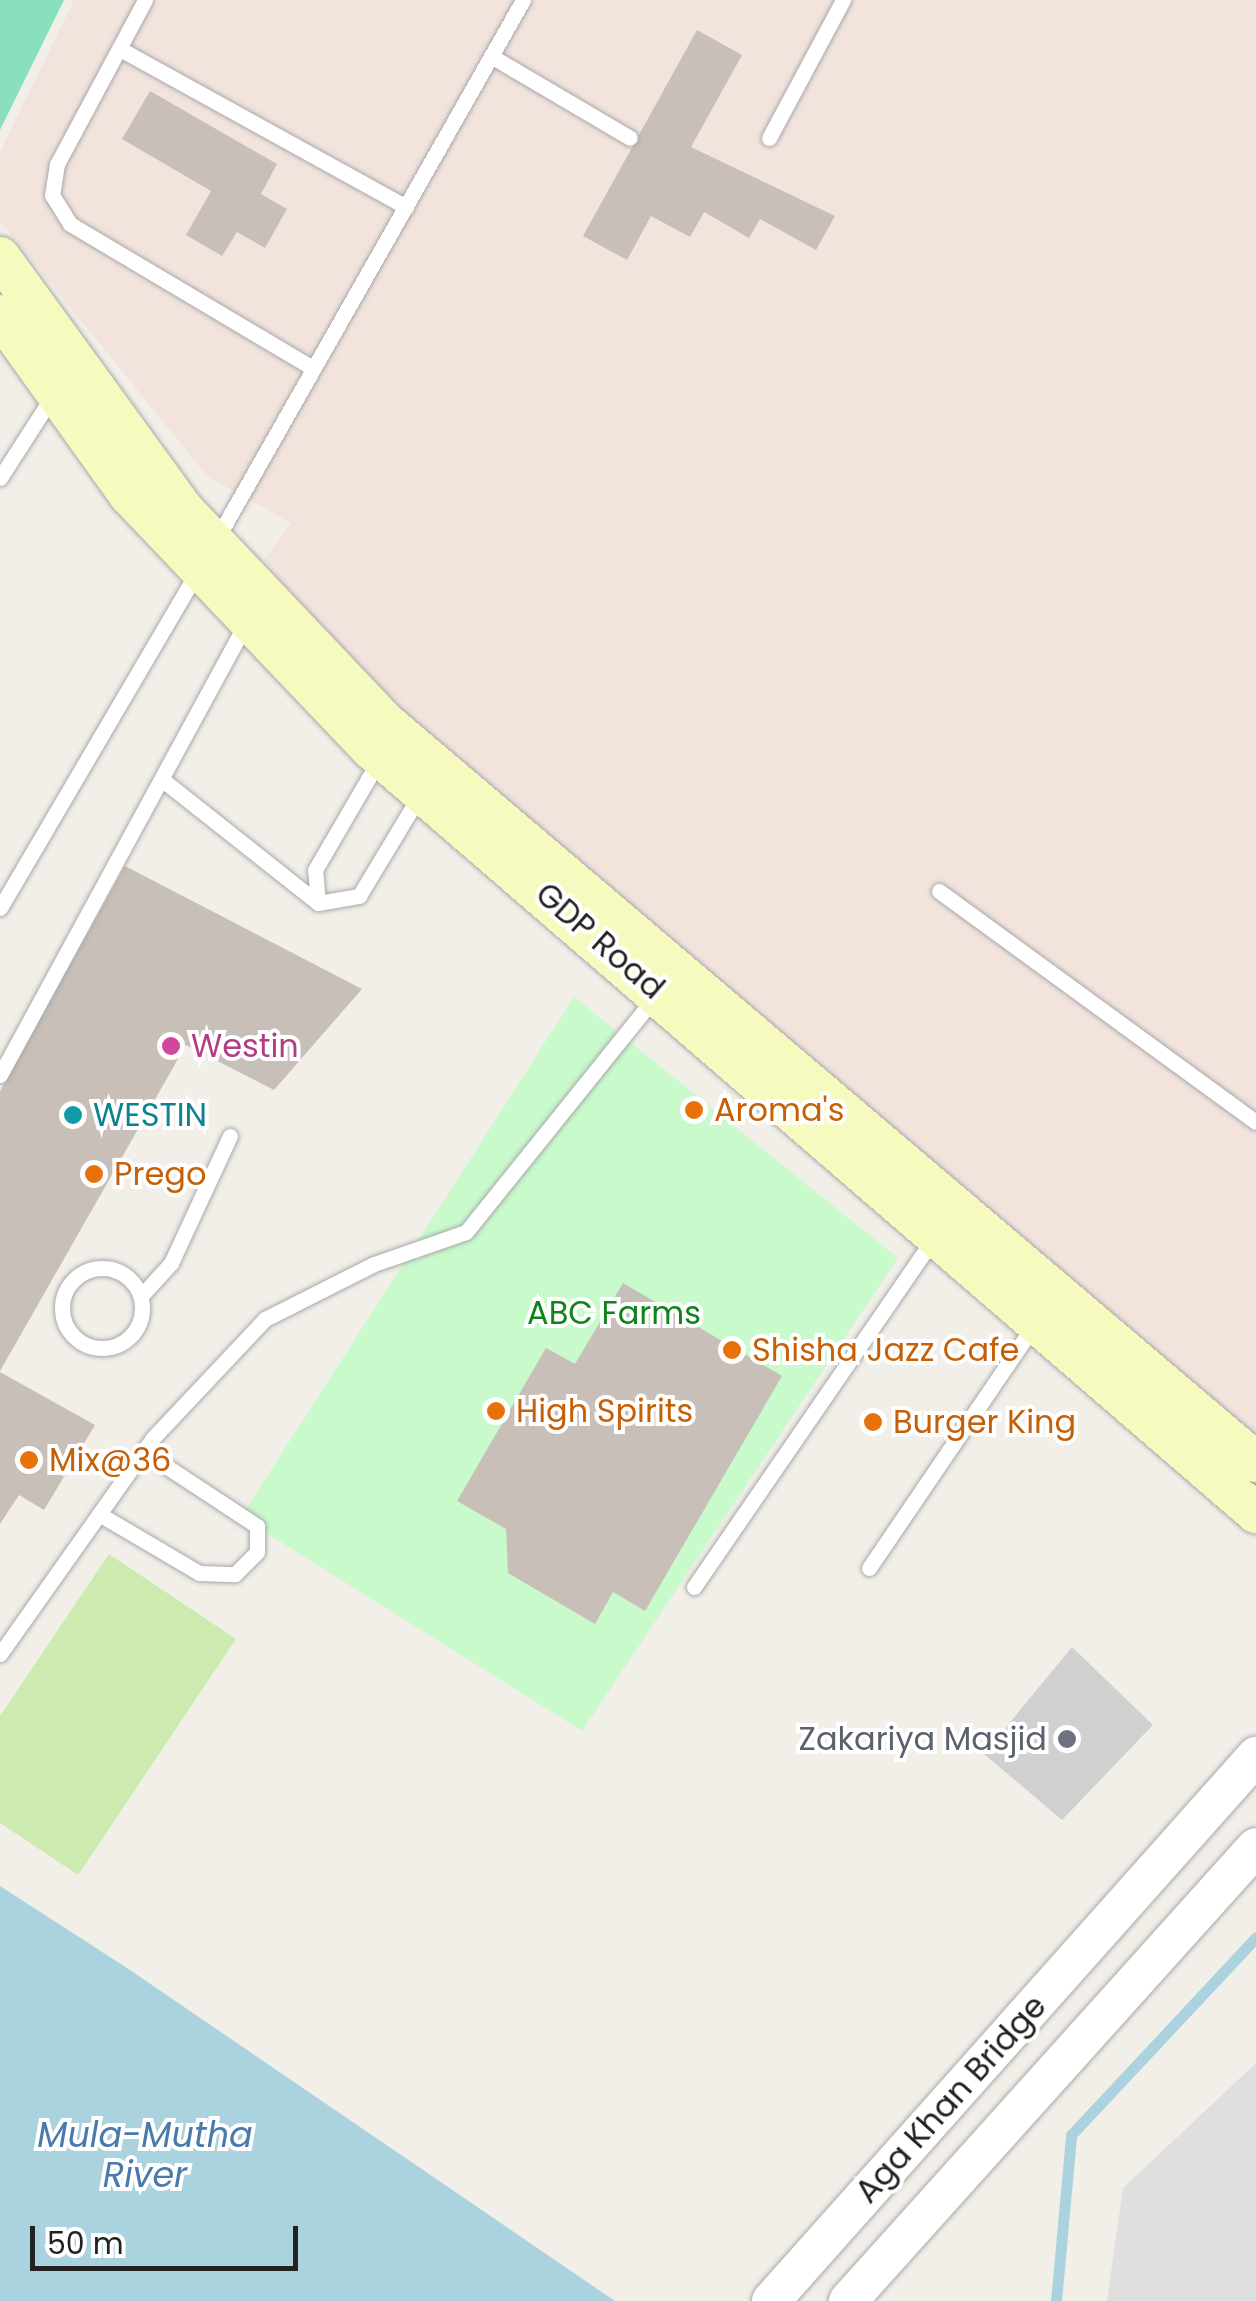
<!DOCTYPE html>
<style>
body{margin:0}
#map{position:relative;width:1256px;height:2301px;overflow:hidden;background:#f2efe9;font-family:Poppins,sans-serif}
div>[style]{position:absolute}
.residential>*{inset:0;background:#e0dfdf}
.religious>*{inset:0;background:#d0d0d0}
.military>*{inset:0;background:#f3e3dd}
.grass>*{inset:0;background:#cdebb0}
.park>*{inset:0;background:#c8facc}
.pitch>*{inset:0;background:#88e0be}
.water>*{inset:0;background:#aad3df}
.stream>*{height:11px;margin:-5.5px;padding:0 5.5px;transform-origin:5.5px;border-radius:5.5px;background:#aad3df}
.building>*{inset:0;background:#c7bfb8}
.roads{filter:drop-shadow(0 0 2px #a9a9a9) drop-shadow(0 0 2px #a9a9a9)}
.service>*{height:15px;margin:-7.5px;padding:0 7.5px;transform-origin:7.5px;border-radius:7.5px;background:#fff}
.service>.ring{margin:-7.5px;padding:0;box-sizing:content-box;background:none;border:15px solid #fff;border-radius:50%}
.tertiary>*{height:38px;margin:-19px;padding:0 19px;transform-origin:19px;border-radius:19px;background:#fff}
.secondary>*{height:40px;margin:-20px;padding:0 20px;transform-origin:20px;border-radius:20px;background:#f7fabf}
.dots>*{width:28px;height:28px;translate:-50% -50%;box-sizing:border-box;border:5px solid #fff;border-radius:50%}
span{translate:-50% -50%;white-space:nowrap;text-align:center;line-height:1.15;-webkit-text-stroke:8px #fff;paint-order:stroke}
.street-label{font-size:32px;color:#222}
.hotel-label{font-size:32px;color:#b23c85}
.left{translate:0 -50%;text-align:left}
.food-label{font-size:32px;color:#c56008}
.culture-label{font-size:32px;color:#0d838f}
.park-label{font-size:32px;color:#0c8416}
.worship-label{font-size:32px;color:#5b616d}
.right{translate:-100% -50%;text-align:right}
.water-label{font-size:35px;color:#4a7aab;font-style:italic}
.scale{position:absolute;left:30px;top:2226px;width:268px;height:45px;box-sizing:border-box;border:5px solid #222;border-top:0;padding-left:12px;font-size:30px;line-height:35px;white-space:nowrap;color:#222;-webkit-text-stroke:8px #fff;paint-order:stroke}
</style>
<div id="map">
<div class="residential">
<div style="clip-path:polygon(1256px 2063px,1256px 2301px,1107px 2301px,1123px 2188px)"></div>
</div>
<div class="religious">
<div style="clip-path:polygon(1072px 1647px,1153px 1725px,1062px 1820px,984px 1754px)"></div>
</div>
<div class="military">
<div style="clip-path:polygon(74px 0,1256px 0,1256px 1440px,529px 829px,342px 658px,264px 560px,291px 523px,207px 476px,0 221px,0 152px)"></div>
</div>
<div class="grass">
<div style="clip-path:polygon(109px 1554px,236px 1639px,78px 1875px,0 1823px,0 1716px)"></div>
</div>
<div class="park">
<div style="clip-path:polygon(574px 997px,898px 1258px,582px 1731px,241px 1517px)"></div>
</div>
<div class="pitch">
<div style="clip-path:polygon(0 0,64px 0,0 130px)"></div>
</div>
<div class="water">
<div style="clip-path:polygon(0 1886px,127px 1968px,615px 2301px,0 2301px)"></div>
</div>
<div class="stream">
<div style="left:1056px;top:2301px;width:167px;rotate:-84.8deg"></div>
<div style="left:1071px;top:2135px;width:271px;rotate:-46.9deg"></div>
</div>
<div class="building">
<div style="clip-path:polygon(697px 30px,742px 55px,691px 147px,835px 216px,816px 250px,760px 219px,749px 238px,704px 212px,690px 237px,651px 216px,627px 260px,583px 236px)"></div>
<div style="clip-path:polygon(150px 91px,277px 164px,261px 194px,287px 209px,265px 248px,237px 232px,222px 256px,186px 235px,211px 191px,122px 139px)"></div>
<div style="clip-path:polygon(125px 866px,362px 989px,274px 1090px,186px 1045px,0 1371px,0 1091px)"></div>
<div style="clip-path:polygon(623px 1283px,782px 1376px,645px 1611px,613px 1592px,595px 1624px,508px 1573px,506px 1529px,457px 1501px,546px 1348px,575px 1364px)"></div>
<div style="clip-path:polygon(0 1372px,95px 1425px,44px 1510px,19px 1495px,0 1524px)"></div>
</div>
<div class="roads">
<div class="service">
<div style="left:145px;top:0;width:186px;rotate:118.2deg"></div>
<div style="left:57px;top:164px;width:31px;rotate:99deg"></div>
<div style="left:52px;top:195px;width:34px;rotate:58deg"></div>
<div style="left:70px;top:224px;width:282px;rotate:30.7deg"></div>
<div style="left:120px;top:49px;width:327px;rotate:28.9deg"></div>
<div style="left:491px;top:56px;width:161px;rotate:30.5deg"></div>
<div style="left:769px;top:138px;width:157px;rotate:-61.8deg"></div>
<div style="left:0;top:478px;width:100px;rotate:-57.3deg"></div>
<div style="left:216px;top:540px;width:621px;rotate:-60.38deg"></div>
<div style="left:164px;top:781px;width:196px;rotate:38.4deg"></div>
<div style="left:318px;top:903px;width:42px;rotate:-9.7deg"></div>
<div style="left:359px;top:896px;width:118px;rotate:-58.9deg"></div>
<div style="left:939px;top:891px;width:392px;rotate:36.1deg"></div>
<div style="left:318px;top:903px;width:33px;rotate:-95deg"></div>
<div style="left:315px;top:870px;width:127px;rotate:-59.8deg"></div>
<div style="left:0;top:908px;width:389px;rotate:-59.6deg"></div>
<div style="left:0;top:1075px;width:515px;rotate:-61.44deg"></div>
<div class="ring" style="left:62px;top:1268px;width:65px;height:65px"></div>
<div style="left:141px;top:1296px;width:45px;rotate:-47.7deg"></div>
<div style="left:171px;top:1263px;width:140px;rotate:-65.1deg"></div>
<div style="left:99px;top:1514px;width:116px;rotate:30.5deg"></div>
<div style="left:199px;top:1573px;width:36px;rotate:2deg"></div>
<div style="left:235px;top:1574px;width:31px;rotate:-45deg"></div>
<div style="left:257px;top:1552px;width:26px;rotate:-90deg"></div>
<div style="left:257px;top:1526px;width:136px;rotate:-146.7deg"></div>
<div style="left:869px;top:1568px;width:295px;rotate:-55.8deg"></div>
<div style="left:694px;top:1587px;width:422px;rotate:-55.5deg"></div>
<div style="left:0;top:1654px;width:263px;rotate:-54.7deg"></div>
<div style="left:152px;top:1439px;width:165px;rotate:-46.7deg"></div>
<div style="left:265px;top:1319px;width:122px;rotate:-26.8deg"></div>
<div style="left:374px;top:1264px;width:97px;rotate:-19.2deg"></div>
<div style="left:466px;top:1232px;width:300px;rotate:-51.2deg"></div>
</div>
<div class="tertiary">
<div style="left:771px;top:2301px;width:730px;rotate:-48.33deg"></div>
<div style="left:848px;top:2301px;width:610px;rotate:-48.05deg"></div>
</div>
<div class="secondary">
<div style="left:0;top:257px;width:311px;rotate:54deg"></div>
<div style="left:183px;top:509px;width:294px;rotate:46.5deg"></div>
<div style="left:385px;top:722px;width:1143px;rotate:40.35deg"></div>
<div style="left:0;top:315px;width:221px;rotate:54.4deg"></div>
<div style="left:129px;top:495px;width:352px;rotate:46.4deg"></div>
<div style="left:372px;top:750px;width:1168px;rotate:40.8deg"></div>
</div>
</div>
<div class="dots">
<div style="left:171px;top:1046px;background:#d1479c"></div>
<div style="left:694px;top:1110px;background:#e8710a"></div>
<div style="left:73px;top:1115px;background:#0f9aa8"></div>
<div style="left:94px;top:1174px;background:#e8710a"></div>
<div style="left:732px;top:1350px;background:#e8710a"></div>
<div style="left:496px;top:1411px;background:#e8710a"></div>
<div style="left:873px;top:1422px;background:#e8710a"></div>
<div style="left:29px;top:1460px;background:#e8710a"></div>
<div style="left:1067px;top:1739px;background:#6b7280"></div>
</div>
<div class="street-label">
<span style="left:600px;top:941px;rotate:41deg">GDP Road</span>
<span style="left:951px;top:2099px;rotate:-48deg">Aga Khan Bridge</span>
</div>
<div class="hotel-label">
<span class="left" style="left:191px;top:1046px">Westin</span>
</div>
<div class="food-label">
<span class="left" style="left:714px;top:1110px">Aroma's</span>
<span class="left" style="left:114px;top:1174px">Prego</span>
<span class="left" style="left:752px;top:1350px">Shisha Jazz Cafe</span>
<span class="left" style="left:516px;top:1411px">High Spirits</span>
<span class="left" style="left:893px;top:1422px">Burger King</span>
<span class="left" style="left:49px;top:1460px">Mix@36</span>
</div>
<div class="culture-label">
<span class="left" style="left:93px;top:1115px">WESTIN</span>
</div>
<div class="park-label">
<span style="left:614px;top:1313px">ABC Farms</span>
</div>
<div class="worship-label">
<span class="right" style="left:1047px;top:1739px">Zakariya Masjid</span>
</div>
<div class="water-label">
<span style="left:145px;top:2155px">Mula-Mutha<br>River</span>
</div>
<div class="scale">50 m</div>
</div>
